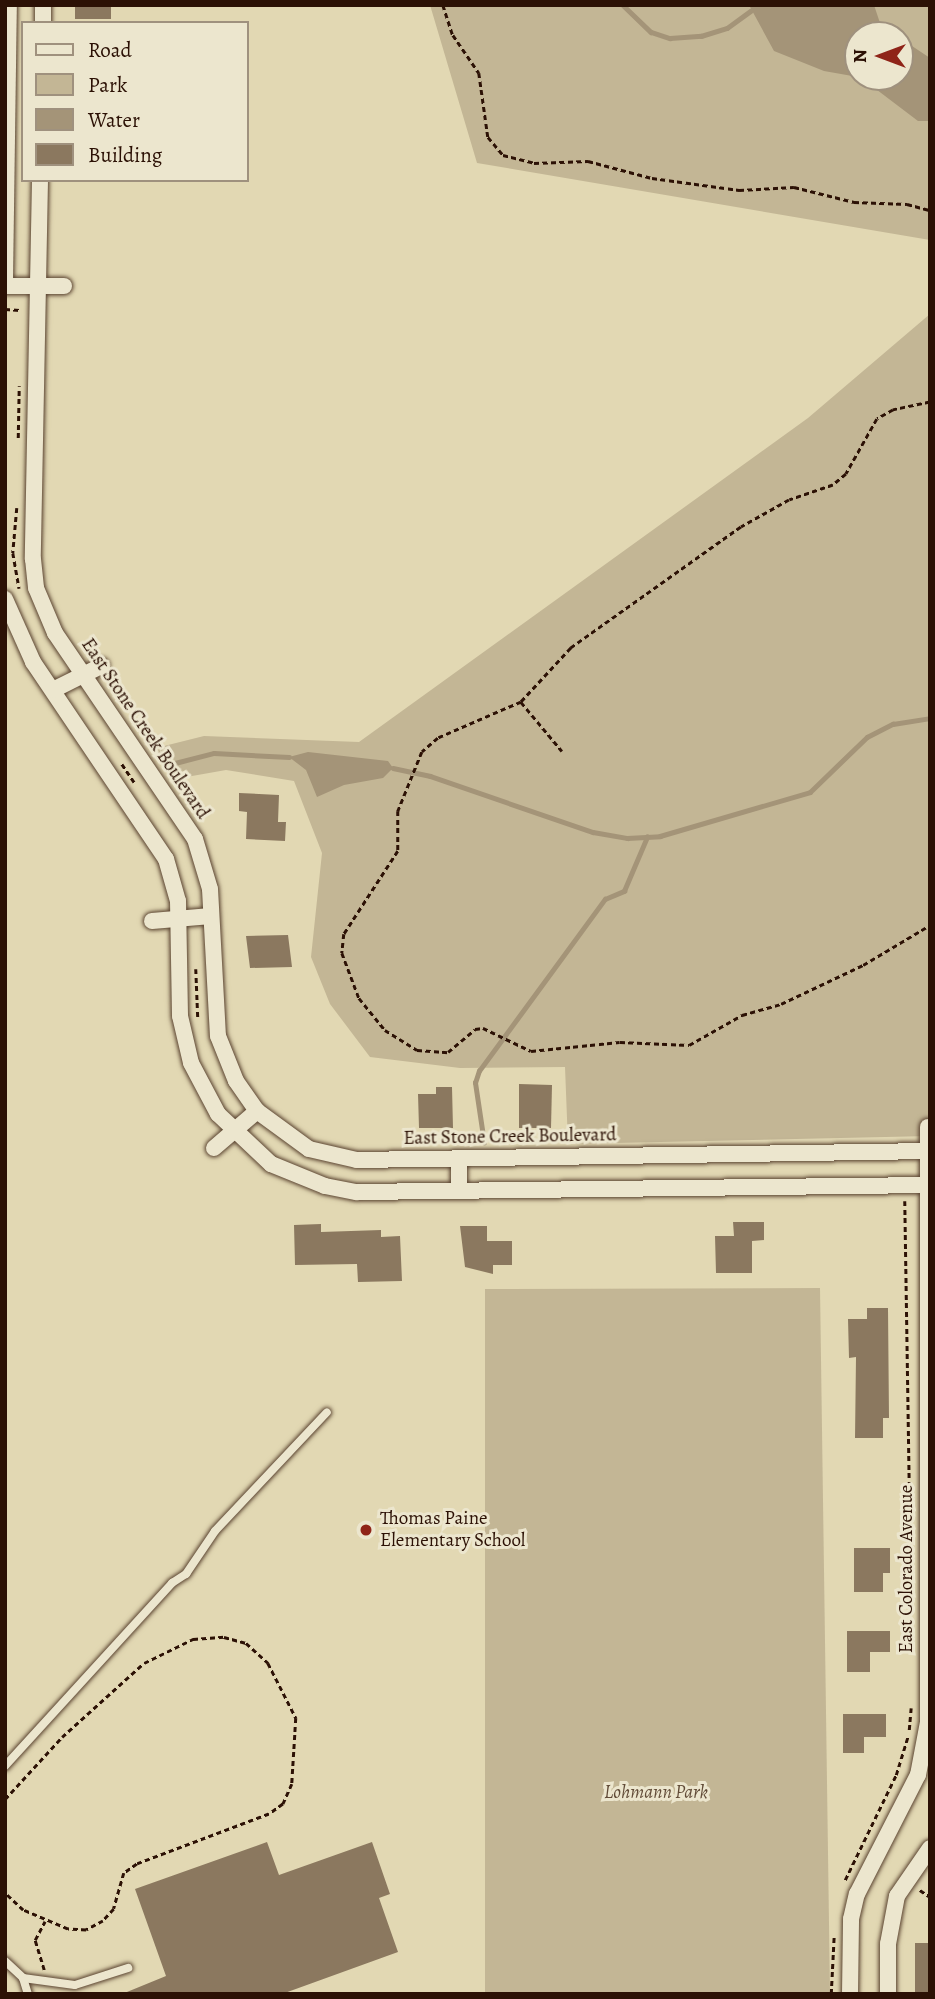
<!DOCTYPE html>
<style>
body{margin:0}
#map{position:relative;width:935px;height:1999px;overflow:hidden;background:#e2d8b3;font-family:Alegreya,serif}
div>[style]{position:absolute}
.green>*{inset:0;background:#c3b695}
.water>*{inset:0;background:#a49478}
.stream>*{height:4.5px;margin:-2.25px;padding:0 2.25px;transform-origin:2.25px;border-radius:2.25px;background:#a49478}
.building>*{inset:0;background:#8b785f}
.path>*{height:2.5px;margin-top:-1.25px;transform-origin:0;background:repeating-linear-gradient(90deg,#2c1105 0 5px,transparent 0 8.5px)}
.roads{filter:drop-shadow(0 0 2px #5a4330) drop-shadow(0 0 2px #5a4330)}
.lane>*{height:8px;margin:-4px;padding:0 4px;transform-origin:4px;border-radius:4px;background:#ece6ce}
.street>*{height:16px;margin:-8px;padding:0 8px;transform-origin:8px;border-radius:8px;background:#ece6ce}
.dots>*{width:19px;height:19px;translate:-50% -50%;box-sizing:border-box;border:4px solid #ece6ce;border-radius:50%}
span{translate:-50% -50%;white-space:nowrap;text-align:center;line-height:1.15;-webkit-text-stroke:6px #ece6ce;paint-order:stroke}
.street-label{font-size:19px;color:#2c1105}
.poi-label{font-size:19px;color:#2c1105}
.left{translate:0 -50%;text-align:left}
.park-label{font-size:19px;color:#614b37;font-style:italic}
.frame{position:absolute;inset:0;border:7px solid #2c1105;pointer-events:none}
.legend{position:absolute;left:21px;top:21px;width:228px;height:161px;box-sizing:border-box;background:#ece6ce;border:2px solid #9f917e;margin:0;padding:9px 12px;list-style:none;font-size:21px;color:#2c1105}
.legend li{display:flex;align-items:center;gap:14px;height:35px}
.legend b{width:35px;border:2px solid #9f917e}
.north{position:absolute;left:844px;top:21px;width:70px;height:70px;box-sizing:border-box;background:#ece6ce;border:2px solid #9f917e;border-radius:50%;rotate:270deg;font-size:19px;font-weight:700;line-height:28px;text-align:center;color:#2c1105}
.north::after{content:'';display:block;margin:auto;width:24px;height:32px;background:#8f2418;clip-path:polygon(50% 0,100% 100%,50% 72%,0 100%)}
</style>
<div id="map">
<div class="green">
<div style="clip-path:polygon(evenodd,430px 5px,930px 5px,930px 240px,477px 163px,430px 5px,858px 35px,900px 35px,900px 77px,858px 77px,858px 35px)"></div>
<div style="clip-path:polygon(930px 314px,930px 1136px,568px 1144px,565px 1067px,460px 1068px,370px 1057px,330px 1004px,311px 957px,322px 853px,294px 781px,226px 770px,175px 779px,152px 749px,204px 736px,359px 742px,808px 418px)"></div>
<div style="clip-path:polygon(820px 1288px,830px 1994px,485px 1994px,485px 1289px)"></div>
</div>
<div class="water">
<div style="clip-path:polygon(749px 5px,874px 5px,880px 23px,895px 35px,858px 35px,858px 77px,824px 71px,774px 51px)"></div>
<div style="clip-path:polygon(900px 38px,930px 58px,930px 121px,918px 121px,860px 77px,900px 77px)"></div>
<div style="clip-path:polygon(308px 752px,388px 761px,393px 768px,383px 778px,344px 785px,317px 797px,306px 770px,289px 757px)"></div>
</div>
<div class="stream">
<div style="left:623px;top:5px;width:39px;rotate:44deg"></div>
<div style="left:651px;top:32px;width:20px;rotate:18deg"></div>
<div style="left:670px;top:38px;width:31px;rotate:-4deg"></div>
<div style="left:701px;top:36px;width:27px;rotate:-17deg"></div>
<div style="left:727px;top:28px;width:29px;rotate:-36deg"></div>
<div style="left:175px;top:763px;width:40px;rotate:-14.4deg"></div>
<div style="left:214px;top:753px;width:75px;rotate:3.1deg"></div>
<div style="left:393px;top:768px;width:38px;rotate:12deg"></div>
<div style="left:430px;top:776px;width:172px;rotate:19deg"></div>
<div style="left:593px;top:832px;width:35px;rotate:10deg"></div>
<div style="left:627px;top:838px;width:33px;rotate:-3deg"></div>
<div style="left:660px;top:836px;width:156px;rotate:-16.3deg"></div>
<div style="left:810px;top:792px;width:79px;rotate:-44deg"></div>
<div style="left:867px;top:737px;width:29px;rotate:-27deg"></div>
<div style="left:893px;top:724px;width:37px;rotate:-9deg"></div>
<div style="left:484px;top:1143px;width:61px;rotate:-98.5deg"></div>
<div style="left:475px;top:1083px;width:13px;rotate:-72deg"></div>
<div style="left:479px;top:1071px;width:213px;rotate:-53.8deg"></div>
<div style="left:605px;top:899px;width:21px;rotate:-23deg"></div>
<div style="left:624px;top:891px;width:59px;rotate:-66.9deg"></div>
</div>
<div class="building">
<div style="clip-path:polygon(75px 5px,111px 5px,111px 19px,75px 19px)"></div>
<div style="clip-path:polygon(239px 793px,279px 795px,278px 822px,286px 822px,285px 841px,246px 839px,247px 812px,239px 811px)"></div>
<div style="clip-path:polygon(288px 935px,292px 967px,250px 968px,246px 936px)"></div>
<div style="clip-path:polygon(519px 1084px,552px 1085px,551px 1128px,519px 1128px)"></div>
<div style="clip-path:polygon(436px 1087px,452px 1087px,453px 1128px,419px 1128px,418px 1094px,436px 1094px)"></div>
<div style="clip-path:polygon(733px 1222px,764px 1222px,764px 1240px,752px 1241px,752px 1273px,716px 1273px,715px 1236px,734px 1236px)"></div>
<div style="clip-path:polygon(321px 1224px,321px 1232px,381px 1230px,381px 1237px,400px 1236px,402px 1281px,358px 1282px,357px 1264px,295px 1265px,294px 1225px)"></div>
<div style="clip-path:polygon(460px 1226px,487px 1226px,487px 1241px,512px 1241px,512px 1265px,493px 1265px,493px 1274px,465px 1267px)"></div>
<div style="clip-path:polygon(867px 1308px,888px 1308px,889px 1418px,883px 1418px,883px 1438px,855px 1438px,856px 1357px,849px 1358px,848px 1319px,867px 1319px)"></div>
<div style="clip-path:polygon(854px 1548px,890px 1548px,890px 1573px,883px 1573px,883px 1592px,854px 1592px)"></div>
<div style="clip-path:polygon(847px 1631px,890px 1631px,890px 1652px,870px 1652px,870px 1672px,847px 1672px)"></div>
<div style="clip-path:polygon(843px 1714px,886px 1714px,886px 1737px,864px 1737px,864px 1753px,843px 1753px)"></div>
<div style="clip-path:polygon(267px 1842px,279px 1875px,372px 1842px,390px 1894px,379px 1898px,398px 1952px,282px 1994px,122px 1994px,166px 1976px,135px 1889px)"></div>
<div style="clip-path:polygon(915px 1943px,930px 1943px,930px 1994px,915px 1994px)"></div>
</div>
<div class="path">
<div style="left:443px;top:5px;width:32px;rotate:72deg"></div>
<div style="left:453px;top:35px;width:46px;rotate:55.6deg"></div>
<div style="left:479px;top:73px;width:65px;rotate:82deg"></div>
<div style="left:488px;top:137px;width:23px;rotate:50deg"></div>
<div style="left:503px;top:155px;width:32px;rotate:14deg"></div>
<div style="left:534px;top:163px;width:54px;rotate:-2.1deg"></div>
<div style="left:588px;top:161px;width:66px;rotate:14.9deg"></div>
<div style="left:652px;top:178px;width:88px;rotate:7.9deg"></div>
<div style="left:739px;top:190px;width:55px;rotate:-3.1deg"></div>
<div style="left:794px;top:187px;width:62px;rotate:14deg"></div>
<div style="left:854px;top:202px;width:53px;rotate:2.2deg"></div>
<div style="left:907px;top:204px;width:24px;rotate:15deg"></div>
<div style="left:5px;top:309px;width:15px;rotate:4deg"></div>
<div style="left:930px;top:402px;width:38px;rotate:168deg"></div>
<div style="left:893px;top:410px;width:18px;rotate:151deg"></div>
<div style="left:877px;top:419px;width:63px;rotate:119.4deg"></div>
<div style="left:846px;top:474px;width:17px;rotate:140deg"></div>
<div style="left:833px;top:485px;width:46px;rotate:161.2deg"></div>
<div style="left:789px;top:500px;width:55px;rotate:150.6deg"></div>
<div style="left:741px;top:527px;width:209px;rotate:144.6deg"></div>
<div style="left:571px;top:648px;width:74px;rotate:132.8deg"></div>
<div style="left:521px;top:702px;width:90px;rotate:156.6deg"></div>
<div style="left:438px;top:738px;width:21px;rotate:139deg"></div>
<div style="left:422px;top:752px;width:64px;rotate:112.1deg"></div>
<div style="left:398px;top:811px;width:40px;rotate:90deg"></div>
<div style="left:398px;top:851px;width:99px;rotate:123deg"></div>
<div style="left:344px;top:934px;width:19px;rotate:96deg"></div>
<div style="left:342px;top:953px;width:48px;rotate:69.3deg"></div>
<div style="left:359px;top:998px;width:41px;rotate:50.9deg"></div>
<div style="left:385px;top:1030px;width:38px;rotate:32deg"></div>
<div style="left:417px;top:1050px;width:31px;rotate:4deg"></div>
<div style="left:448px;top:1052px;width:35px;rotate:-40deg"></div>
<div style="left:475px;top:1029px;width:8px;rotate:-7deg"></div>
<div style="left:483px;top:1028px;width:53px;rotate:25.6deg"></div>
<div style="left:531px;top:1051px;width:89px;rotate:-5.8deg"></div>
<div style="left:620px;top:1042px;width:69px;rotate:2.5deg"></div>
<div style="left:689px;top:1045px;width:61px;rotate:-29.5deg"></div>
<div style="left:742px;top:1015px;width:41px;rotate:-15.8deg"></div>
<div style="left:781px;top:1004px;width:91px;rotate:-25.4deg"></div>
<div style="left:863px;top:965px;width:78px;rotate:-30.8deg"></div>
<div style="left:18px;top:438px;width:52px;rotate:-88.9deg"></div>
<div style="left:17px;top:508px;width:45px;rotate:95.1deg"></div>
<div style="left:13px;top:553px;width:36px;rotate:80deg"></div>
<div style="left:521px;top:702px;width:64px;rotate:50.1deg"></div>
<div style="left:122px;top:764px;width:22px;rotate:56deg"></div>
<div style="left:196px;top:969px;width:49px;rotate:87.7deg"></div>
<div style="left:905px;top:1201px;width:399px;rotate:89.1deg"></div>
<div style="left:909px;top:1730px;width:22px;rotate:-85deg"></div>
<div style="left:5px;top:1799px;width:84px;rotate:-47.4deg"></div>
<div style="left:62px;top:1737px;width:110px;rotate:-42.1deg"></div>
<div style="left:144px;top:1663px;width:55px;rotate:-26.1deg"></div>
<div style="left:193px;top:1639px;width:31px;rotate:-4deg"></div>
<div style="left:224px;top:1637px;width:23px;rotate:15deg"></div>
<div style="left:246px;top:1643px;width:30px;rotate:42deg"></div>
<div style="left:268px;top:1663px;width:62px;rotate:63deg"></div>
<div style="left:296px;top:1718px;width:66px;rotate:93.5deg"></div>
<div style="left:292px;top:1784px;width:22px;rotate:114deg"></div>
<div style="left:283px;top:1804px;width:17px;rotate:144deg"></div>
<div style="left:269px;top:1814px;width:141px;rotate:159.3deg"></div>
<div style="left:137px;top:1864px;width:16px;rotate:145deg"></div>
<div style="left:124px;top:1873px;width:37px;rotate:106deg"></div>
<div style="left:114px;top:1909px;width:16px;rotate:133deg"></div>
<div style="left:103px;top:1921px;width:19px;rotate:152deg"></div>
<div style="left:86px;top:1930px;width:18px;rotate:-177deg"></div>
<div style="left:68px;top:1929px;width:49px;rotate:-157.1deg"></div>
<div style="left:23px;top:1910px;width:25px;rotate:-137deg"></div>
<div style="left:845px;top:1880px;width:117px;rotate:-64.1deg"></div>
<div style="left:896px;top:1775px;width:41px;rotate:-72.9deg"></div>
<div style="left:920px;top:1890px;width:12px;rotate:35deg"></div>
<div style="left:44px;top:1970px;width:31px;rotate:-107deg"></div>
<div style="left:35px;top:1940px;width:21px;rotate:-62deg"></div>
<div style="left:831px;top:1994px;width:59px;rotate:-87.1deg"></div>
</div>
<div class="roads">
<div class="lane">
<div style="left:5px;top:1766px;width:248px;rotate:-47.6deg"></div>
<div style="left:172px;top:1583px;width:17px;rotate:-33deg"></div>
<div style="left:186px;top:1574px;width:52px;rotate:-56deg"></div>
<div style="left:215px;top:1531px;width:163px;rotate:-46.7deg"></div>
<div style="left:5px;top:1961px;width:25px;rotate:43deg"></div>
<div style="left:23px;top:1978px;width:52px;rotate:7.7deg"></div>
<div style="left:75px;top:1985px;width:56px;rotate:-17.8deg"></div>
<div style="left:23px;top:1978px;width:17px;rotate:73deg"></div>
</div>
<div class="street">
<div style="left:43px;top:23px;width:18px;rotate:-90deg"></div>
<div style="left:40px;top:180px;width:379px;rotate:91.1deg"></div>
<div style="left:33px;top:559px;width:29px;rotate:84deg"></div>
<div style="left:36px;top:588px;width:49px;rotate:67.1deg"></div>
<div style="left:55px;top:633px;width:249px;rotate:55.8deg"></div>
<div style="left:195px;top:839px;width:52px;rotate:73.3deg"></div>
<div style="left:210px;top:889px;width:147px;rotate:86.9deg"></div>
<div style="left:218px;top:1036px;width:48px;rotate:68.2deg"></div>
<div style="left:236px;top:1081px;width:37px;rotate:55deg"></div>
<div style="left:257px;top:1111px;width:64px;rotate:36.2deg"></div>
<div style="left:309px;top:1149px;width:49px;rotate:12.9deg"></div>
<div style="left:357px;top:1160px;width:573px;rotate:-0.9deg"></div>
<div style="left:5px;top:281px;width:276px;rotate:-89.2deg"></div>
<div style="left:5px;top:286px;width:59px"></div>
<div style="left:5px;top:599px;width:69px;rotate:66deg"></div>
<div style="left:33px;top:662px;width:238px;rotate:56deg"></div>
<div style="left:166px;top:859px;width:44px;rotate:74.1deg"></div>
<div style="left:178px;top:901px;width:115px;rotate:89deg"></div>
<div style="left:180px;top:1016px;width:48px;rotate:76.8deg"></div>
<div style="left:191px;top:1063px;width:58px;rotate:62.1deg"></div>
<div style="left:218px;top:1114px;width:73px;rotate:43.3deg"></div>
<div style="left:271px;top:1164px;width:58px;rotate:22.2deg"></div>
<div style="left:325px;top:1186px;width:33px;rotate:11deg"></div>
<div style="left:357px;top:1192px;width:573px;rotate:-0.7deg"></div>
<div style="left:53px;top:690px;width:54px;rotate:-26.6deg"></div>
<div style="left:152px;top:921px;width:59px;rotate:-4.8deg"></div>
<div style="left:214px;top:1148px;width:57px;rotate:-40.7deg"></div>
<div style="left:459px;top:1159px;width:32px;rotate:90deg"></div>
<div style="left:850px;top:1994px;width:75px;rotate:-89.2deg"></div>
<div style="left:851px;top:1919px;width:26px;rotate:-77deg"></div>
<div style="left:857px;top:1894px;width:134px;rotate:-62.9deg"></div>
<div style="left:918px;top:1775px;width:54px;rotate:-79.3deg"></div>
<div style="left:928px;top:1722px;width:595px;rotate:-90deg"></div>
<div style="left:888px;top:1994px;width:50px;rotate:-90deg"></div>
<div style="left:888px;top:1944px;width:49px;rotate:-79.4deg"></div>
<div style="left:897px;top:1896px;width:58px;rotate:-55.5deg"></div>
</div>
</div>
<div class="dots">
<div style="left:366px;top:1530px;background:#8f2418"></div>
</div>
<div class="street-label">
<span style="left:145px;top:729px;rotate:56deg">East Stone Creek Boulevard</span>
<span style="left:510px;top:1137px;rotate:-1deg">East Stone Creek Boulevard</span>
<span style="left:907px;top:1569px;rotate:-90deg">East Colorado Avenue</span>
</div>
<div class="poi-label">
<span class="left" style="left:380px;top:1530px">Thomas Paine<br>Elementary School</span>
</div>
<div class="park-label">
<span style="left:656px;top:1793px">Lohmann Park</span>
</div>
<div class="frame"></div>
<ul class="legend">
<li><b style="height:9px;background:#ece6ce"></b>Road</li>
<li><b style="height:19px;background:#c3b695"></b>Park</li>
<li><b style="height:19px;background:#a49478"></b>Water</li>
<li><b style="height:19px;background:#8b785f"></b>Building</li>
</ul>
<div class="north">N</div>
</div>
